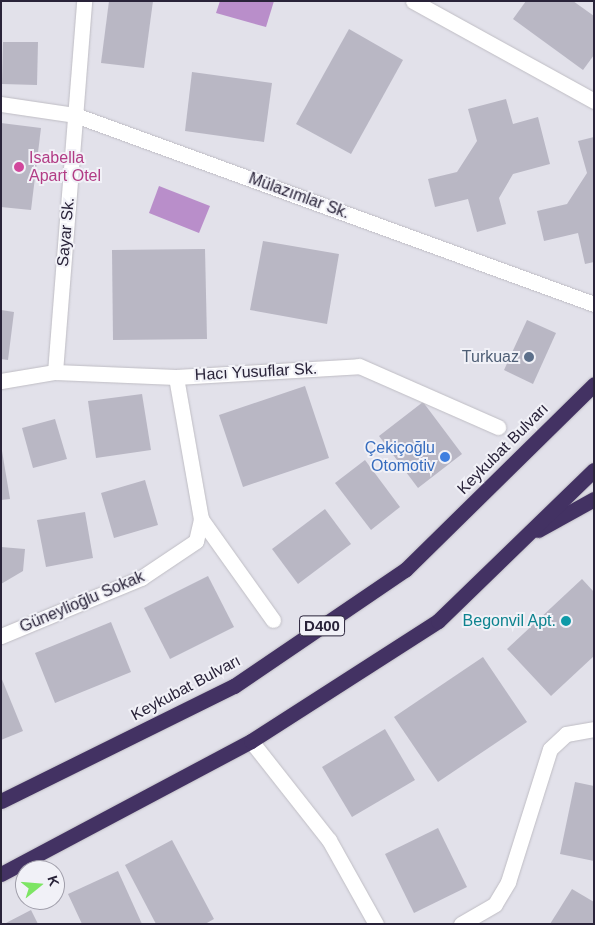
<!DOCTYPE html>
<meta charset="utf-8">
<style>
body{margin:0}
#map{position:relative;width:595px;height:925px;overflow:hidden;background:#e2e1ea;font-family:Arial,sans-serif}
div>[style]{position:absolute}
.water>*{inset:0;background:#b98eca}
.building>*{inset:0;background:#b9b7c4}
.roads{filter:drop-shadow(0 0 1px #bfbdc4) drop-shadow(0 0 1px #bfbdc4)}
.minor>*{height:15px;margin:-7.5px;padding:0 7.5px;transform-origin:7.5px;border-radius:7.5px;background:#fff}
.highway>*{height:15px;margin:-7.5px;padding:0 7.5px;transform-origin:7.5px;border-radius:7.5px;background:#433263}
.dots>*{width:14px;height:14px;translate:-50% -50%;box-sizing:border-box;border:2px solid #f1f1f7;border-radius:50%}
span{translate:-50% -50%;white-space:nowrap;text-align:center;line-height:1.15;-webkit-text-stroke:4px #f1f1f7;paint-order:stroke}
.shield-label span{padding:1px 4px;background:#f1f1f7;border:1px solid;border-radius:4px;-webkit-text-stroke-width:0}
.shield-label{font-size:15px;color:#292339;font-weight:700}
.hotel-label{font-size:16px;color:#b23c85}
.left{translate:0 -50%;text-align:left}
.street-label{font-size:16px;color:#292339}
.service-label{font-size:16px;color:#4e5e75}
.right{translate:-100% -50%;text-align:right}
.shop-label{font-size:16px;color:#366cbe}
.culture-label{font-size:16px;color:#0d838f}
.frame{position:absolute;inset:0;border:2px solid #292339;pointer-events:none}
.north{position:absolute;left:15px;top:860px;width:50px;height:50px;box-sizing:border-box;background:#f1f1f7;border:1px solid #a19fab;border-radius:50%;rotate:73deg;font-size:14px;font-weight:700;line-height:20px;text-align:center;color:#292339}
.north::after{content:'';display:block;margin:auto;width:18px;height:22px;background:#7de564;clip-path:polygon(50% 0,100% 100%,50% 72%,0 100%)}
</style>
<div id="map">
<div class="water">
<div style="clip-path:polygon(220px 1px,274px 1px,266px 27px,216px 13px)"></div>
<div style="clip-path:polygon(159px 186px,210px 206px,199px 233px,149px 213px)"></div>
</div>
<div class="building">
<div style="clip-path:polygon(109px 1px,153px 1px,144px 68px,101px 63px)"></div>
<div style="clip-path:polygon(526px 1px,573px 1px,594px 16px,594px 55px,583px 70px,513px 19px)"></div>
<div style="clip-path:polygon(349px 29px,403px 60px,351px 154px,296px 124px)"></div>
<div style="clip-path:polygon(3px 42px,38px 42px,37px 85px,2px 84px)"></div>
<div style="clip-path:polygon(192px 72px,272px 83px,264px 142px,185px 131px)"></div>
<div style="clip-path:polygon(506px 99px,513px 124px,538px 117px,550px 164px,513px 174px,499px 198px,506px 224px,477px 232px,468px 199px,435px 207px,428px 179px,457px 172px,477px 141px,468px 109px)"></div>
<div style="clip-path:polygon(1px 123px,41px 128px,31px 210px,1px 207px)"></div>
<div style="clip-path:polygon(594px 137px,594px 262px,585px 264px,578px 233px,544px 241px,537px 211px,567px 204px,587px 173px,578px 141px)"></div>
<div style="clip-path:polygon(263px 241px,339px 254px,327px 324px,250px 310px)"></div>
<div style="clip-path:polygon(205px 249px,207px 339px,113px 340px,112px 250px)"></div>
<div style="clip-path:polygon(1px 310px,14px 312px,8px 360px,1px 359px)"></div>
<div style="clip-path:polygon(527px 320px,556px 333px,533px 384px,504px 370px)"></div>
<div style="clip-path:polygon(305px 386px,329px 458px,243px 487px,219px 415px)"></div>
<div style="clip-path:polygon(142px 394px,151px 450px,96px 458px,88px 401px)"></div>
<div style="clip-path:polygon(423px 402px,462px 454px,418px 488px,379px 436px)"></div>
<div style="clip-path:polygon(55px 419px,67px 459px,33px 468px,22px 428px)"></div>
<div style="clip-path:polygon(1px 445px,10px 499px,1px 500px)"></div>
<div style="clip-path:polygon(365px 460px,400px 507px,371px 530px,335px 483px)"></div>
<div style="clip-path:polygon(145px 480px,158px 525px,114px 538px,101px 493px)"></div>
<div style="clip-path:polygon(325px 509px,351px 544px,298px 584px,272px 549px)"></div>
<div style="clip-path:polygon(85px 512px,93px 558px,46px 567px,37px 520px)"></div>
<div style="clip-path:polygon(1px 547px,25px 549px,23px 571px,1px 584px)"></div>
<div style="clip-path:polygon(208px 576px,234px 627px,170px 659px,144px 608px)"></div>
<div style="clip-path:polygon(582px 579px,594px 592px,594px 656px,551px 696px,507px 649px)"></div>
<div style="clip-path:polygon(111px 622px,131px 672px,55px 703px,35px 653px)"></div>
<div style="clip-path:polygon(483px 657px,527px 722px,438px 782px,394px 717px)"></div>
<div style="clip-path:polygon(1px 677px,23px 731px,1px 740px)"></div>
<div style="clip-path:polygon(385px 729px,415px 780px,352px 817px,322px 767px)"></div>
<div style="clip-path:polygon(575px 782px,594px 786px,594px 861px,560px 854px)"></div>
<div style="clip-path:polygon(438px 828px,467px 887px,414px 913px,385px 854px)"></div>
<div style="clip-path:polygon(172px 840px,214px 919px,205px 924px,156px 924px,125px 865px)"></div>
<div style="clip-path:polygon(118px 871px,142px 924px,82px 924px,68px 894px)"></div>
<div style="clip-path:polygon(572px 889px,594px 902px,594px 924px,550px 924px)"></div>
<div style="clip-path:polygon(31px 910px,38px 924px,4px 924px)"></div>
</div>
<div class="roads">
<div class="minor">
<div style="left:413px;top:1px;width:207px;rotate:28.9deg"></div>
<div style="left:1px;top:104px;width:75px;rotate:8.5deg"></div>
<div style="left:75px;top:115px;width:552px;rotate:20.01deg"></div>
<div style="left:55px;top:372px;width:372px;rotate:-85.5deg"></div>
<div style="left:1px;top:381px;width:55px;rotate:-9.5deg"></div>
<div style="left:55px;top:372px;width:121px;rotate:2.4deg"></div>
<div style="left:176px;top:377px;width:183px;rotate:-3.4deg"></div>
<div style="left:359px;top:366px;width:152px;rotate:23.7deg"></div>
<div style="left:201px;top:519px;width:124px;rotate:54.5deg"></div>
<div style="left:1px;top:636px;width:152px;rotate:-22.5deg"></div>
<div style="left:141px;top:578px;width:66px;rotate:-33.9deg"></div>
<div style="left:196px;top:541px;width:23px;rotate:-77deg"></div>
<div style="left:201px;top:519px;width:144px;rotate:-100deg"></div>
<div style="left:251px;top:741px;width:126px;rotate:51.8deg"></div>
<div style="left:329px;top:840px;width:96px;rotate:60.8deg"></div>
<div style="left:461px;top:924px;width:39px;rotate:-30deg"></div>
<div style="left:495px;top:904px;width:26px;rotate:-59deg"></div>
<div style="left:508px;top:882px;width:139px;rotate:-72.5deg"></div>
<div style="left:550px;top:749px;width:22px;rotate:-43deg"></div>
<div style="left:566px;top:734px;width:28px;rotate:-10deg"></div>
</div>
<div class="highway">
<div style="left:538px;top:530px;width:64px;rotate:-29deg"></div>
<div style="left:1px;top:801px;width:260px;rotate:-26.3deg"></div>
<div style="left:234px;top:686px;width:207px;rotate:-34.2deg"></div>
<div style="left:405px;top:570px;width:265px;rotate:-44.5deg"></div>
<div style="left:1px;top:874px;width:283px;rotate:-28deg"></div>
<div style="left:251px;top:741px;width:222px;rotate:-32.7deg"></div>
<div style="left:438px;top:621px;width:217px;rotate:-44.1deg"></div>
</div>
</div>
<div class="dots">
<div style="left:19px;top:167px;background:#d1479c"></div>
<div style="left:529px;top:357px;background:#5c6f8a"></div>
<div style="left:445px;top:457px;background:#3f7fe0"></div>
<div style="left:566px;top:621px;background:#0f9aa8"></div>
</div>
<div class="shield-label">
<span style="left:322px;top:626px">D400</span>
</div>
<div class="hotel-label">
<span class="left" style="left:29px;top:167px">Isabella<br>Apart Otel</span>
</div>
<div class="street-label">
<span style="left:299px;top:196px;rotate:20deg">Mülazımlar Sk.</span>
<span style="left:66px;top:232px;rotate:-85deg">Sayar Sk.</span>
<span style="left:256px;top:372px;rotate:-3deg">Hacı Yusuflar Sk.</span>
<span style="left:503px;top:449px;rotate:-45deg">Keykubat Bulvarı</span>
<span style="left:82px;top:602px;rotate:-23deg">Güneylioğlu Sokak</span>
<span style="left:186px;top:688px;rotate:-28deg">Keykubat Bulvarı</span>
</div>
<div class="service-label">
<span class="right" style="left:519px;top:357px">Turkuaz</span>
</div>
<div class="shop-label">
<span class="right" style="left:435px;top:457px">Çekiçoğlu<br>Otomotiv</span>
</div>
<div class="culture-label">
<span class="right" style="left:556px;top:621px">Begonvil Apt.</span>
</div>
<div class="frame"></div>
<div class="north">K</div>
</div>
